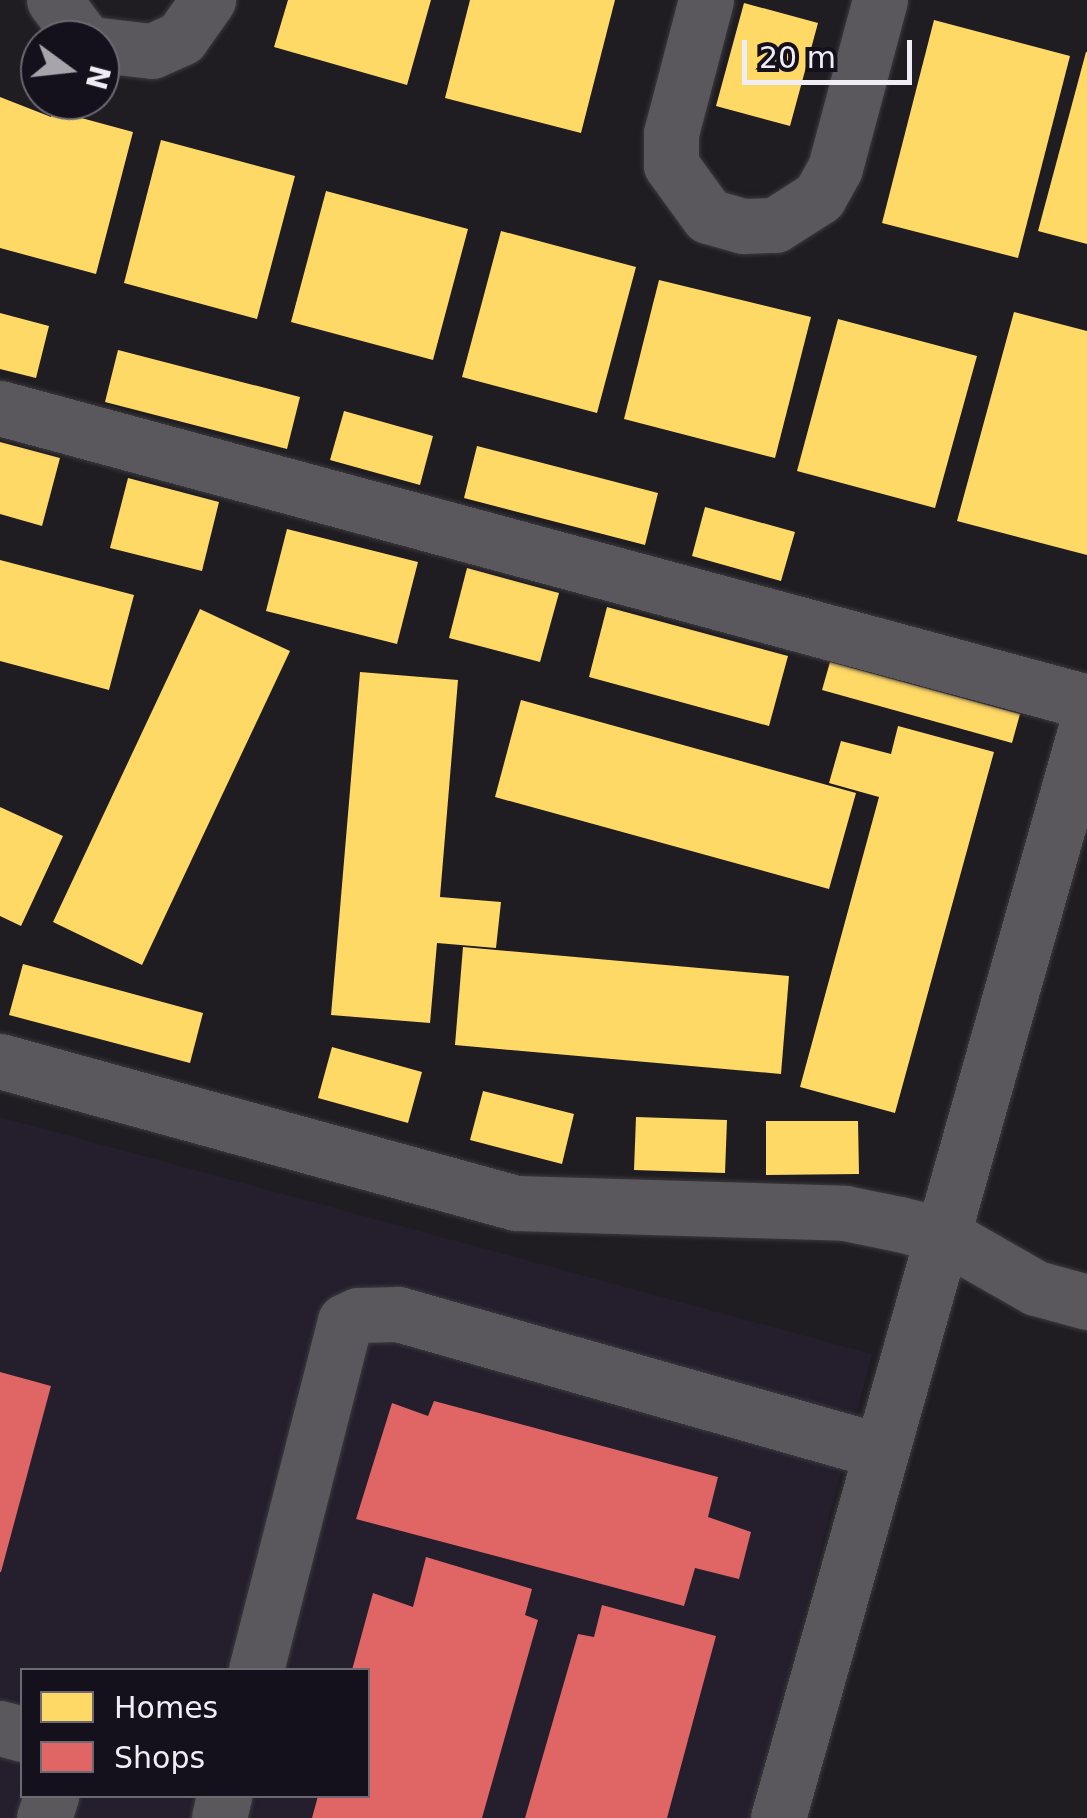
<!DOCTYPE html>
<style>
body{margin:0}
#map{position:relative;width:1087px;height:1818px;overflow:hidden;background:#1f1d22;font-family:"DejaVu Sans",sans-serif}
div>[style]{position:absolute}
.built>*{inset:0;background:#241e2d}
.homes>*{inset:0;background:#ffd966}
.shops>*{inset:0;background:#e06666}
.roads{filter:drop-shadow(0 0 2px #3b393d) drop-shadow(0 0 2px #3b393d)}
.minor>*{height:55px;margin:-27.5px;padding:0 27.5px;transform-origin:27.5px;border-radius:27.5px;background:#5a585d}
span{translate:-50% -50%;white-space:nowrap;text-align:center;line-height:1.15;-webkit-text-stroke:10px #15111c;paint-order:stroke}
.legend{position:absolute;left:20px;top:1668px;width:350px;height:130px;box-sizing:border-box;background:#15111c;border:2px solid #6d6973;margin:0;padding:12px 18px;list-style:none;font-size:30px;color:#f0edf5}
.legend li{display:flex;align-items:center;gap:20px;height:50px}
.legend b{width:50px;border:2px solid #6d6973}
.north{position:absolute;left:20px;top:20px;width:100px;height:100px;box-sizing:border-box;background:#15111c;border:2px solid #6d6973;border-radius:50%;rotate:105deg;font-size:28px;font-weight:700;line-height:40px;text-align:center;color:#f0edf5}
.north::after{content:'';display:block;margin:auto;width:35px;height:45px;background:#a7a4ab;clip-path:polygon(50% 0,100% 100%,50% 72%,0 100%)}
.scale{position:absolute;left:742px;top:40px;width:170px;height:45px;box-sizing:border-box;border:5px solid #f0edf5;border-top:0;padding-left:12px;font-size:30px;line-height:35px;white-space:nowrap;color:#f0edf5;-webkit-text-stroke:8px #15111c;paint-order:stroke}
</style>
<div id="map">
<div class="built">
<div style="clip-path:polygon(evenodd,0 1117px,872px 1354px,751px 1818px,0 1818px,0 1117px,22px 1670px,368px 1670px,368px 1796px,22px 1796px,22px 1670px)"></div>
</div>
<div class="homes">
<div style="clip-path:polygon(288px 0,431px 0,407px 85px,274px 47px)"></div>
<div style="clip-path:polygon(470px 0,615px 0,581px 133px,445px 98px)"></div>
<div style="clip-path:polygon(744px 3px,818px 23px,790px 126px,716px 106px)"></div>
<div style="clip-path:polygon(934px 20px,1070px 56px,1018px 258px,882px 223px)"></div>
<div style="clip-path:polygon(1086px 52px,1087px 52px,1087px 244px,1038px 231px)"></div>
<div style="clip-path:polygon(0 97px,51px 117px,52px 110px,133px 132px,96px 274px,0 248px)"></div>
<div style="clip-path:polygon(161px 140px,295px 176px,257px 319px,124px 283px)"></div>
<div style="clip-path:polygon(326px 191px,468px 229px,433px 360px,291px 322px)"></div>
<div style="clip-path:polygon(501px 231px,636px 267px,597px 413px,462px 377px)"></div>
<div style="clip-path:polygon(659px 280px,811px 317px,775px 458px,624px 419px)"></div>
<div style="clip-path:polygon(1014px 312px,1087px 331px,1087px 555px,957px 521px)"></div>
<div style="clip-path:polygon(0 313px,49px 326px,36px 378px,0 369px)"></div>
<div style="clip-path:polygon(838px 319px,977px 356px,935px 508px,797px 471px)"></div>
<div style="clip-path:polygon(118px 350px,300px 397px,287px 449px,105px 402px)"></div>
<div style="clip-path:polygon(344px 411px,433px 436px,420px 485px,330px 460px)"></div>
<div style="clip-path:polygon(0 442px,60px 458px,42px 526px,0 514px)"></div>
<div style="clip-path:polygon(477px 446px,658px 493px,645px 545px,464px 498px)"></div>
<div style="clip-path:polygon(128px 478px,219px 502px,202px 571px,110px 548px)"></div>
<div style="clip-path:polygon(705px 507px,795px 532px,781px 581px,692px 556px)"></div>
<div style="clip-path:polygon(287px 529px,418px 562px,397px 644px,266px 611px)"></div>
<div style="clip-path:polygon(0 560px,134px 595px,109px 690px,0 661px)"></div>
<div style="clip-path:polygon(467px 568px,559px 593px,540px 662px,449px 638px)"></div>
<div style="clip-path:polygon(607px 607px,788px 656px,769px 726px,589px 677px)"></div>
<div style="clip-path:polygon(200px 609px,290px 651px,142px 965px,53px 922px)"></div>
<div style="clip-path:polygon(830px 662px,1020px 714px,1012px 743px,822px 690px)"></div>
<div style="clip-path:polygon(360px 672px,458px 680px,440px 897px,501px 902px,496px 948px,437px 943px,430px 1023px,331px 1015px)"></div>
<div style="clip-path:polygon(521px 700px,856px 793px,829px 889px,495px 797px)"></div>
<div style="clip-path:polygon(898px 726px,994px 752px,895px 1113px,800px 1087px,879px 797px,829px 783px,841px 741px,891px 754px)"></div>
<div style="clip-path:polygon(0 807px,63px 836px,21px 926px,0 916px)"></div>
<div style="clip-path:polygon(463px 947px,789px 976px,781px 1074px,455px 1045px)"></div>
<div style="clip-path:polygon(23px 964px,203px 1013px,190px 1063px,9px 1015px)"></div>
<div style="clip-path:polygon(332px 1047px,422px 1072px,408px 1123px,318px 1098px)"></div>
<div style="clip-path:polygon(483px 1091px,574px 1114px,562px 1164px,470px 1140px)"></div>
<div style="clip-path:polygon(636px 1117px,727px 1120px,725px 1173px,634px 1170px)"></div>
<div style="clip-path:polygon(766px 1121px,858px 1121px,859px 1174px,766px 1175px)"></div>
</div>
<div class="shops">
<div style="clip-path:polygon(0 1372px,51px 1386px,1px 1572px,0 1572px)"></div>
<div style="clip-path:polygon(434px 1401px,718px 1477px,708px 1517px,751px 1532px,739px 1579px,695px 1568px,684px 1606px,356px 1519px,392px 1403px,428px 1416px)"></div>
<div style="clip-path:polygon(426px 1557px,532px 1589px,525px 1615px,538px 1620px,482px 1818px,312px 1818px,318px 1796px,368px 1796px,368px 1670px,352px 1670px,373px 1593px,413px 1607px)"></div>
<div style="clip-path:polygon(602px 1605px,716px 1636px,667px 1818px,525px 1818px,578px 1634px,594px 1637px)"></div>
</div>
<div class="roads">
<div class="minor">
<div style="left:54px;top:0;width:50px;rotate:53.1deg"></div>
<div style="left:706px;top:0;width:138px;rotate:104.7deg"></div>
<div style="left:671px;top:133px;width:32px;rotate:90deg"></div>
<div style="left:671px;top:165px;width:63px;rotate:54deg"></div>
<div style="left:708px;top:216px;width:36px;rotate:16deg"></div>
<div style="left:743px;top:226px;width:32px;rotate:-2deg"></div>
<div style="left:775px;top:225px;width:52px;rotate:-32.5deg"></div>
<div style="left:819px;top:197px;width:33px;rotate:-61deg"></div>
<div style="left:835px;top:168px;width:174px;rotate:-75deg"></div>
<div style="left:100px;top:45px;width:52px;rotate:6.6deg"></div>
<div style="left:152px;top:51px;width:32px;rotate:-24deg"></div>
<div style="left:181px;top:38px;width:47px;rotate:-54.6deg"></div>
<div style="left:0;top:408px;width:1126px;rotate:15.13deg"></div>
<div style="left:0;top:1061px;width:535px;rotate:15.39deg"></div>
<div style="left:516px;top:1203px;width:329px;rotate:1.7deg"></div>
<div style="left:845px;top:1213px;width:55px;rotate:11.5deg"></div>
<div style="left:899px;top:1224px;width:45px;rotate:14deg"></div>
<div style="left:943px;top:1235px;width:107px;rotate:29.7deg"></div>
<div style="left:1036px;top:1288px;width:53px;rotate:15.4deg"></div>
<div style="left:256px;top:1670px;width:360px;rotate:-75.7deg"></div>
<div style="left:345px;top:1321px;width:14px;rotate:-25deg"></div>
<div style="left:358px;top:1315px;width:40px;rotate:-1.4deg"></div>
<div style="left:398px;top:1314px;width:501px;rotate:15.87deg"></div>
<div style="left:0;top:1728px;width:23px;rotate:15deg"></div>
<div style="left:44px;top:1818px;width:23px;rotate:-72deg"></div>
<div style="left:219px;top:1818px;width:23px;rotate:-77deg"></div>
<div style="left:778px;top:1818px;width:1137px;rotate:-74.23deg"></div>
</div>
</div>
<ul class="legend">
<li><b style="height:28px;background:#ffd966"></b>Homes</li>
<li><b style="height:28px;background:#e06666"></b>Shops</li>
</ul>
<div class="north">N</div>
<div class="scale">20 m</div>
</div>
